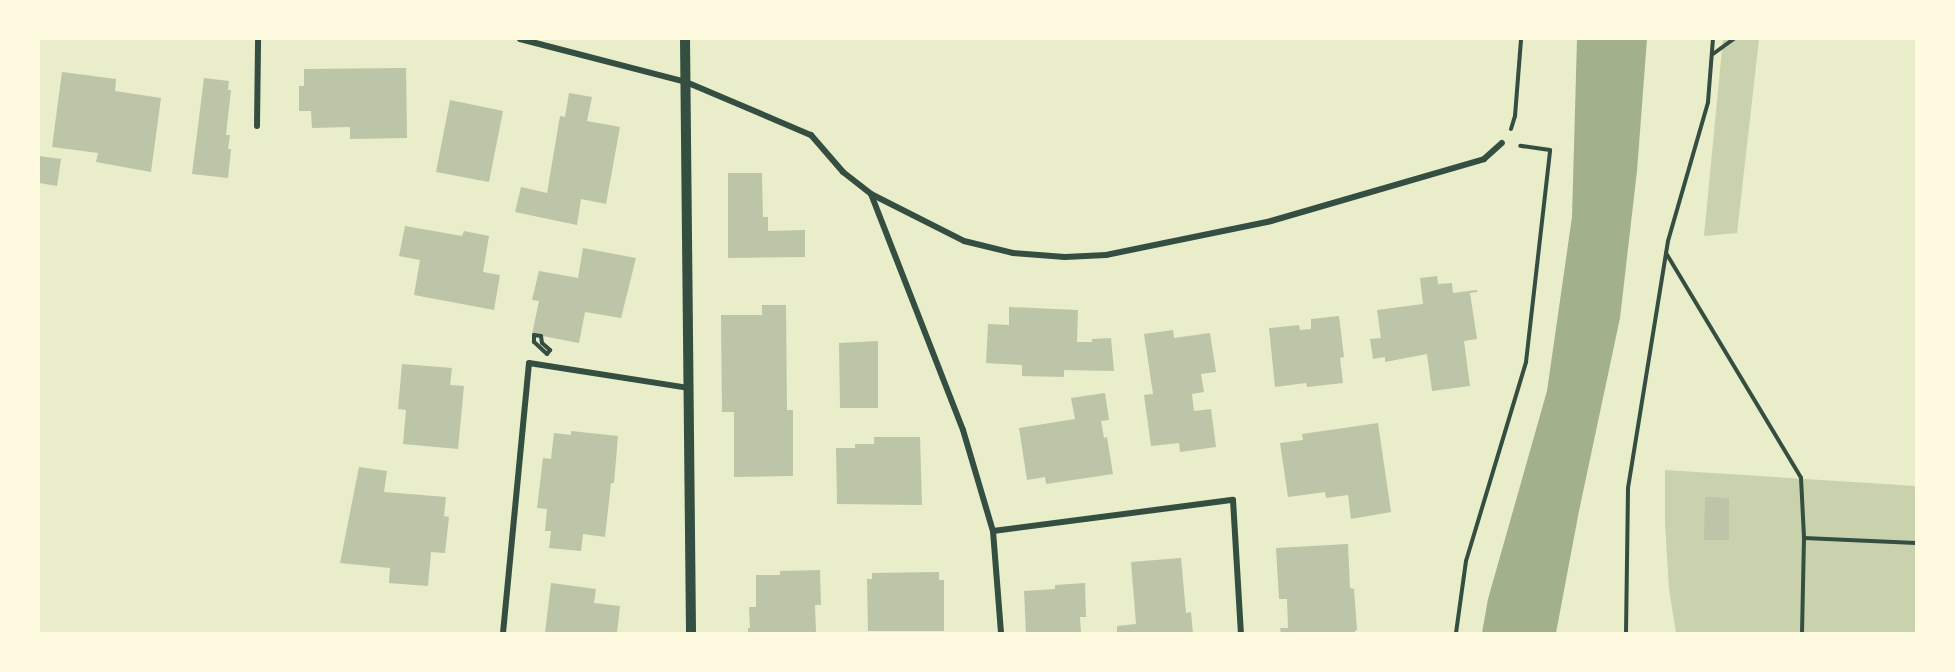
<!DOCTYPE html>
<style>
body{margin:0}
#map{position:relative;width:1955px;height:672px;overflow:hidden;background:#e9edc9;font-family:"Fira Sans",sans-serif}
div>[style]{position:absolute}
.green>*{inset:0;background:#cad2ad}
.water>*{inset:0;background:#a3b18a}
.building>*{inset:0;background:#bcc5a7}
.path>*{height:4px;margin:-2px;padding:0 2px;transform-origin:2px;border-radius:2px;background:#344e41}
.minor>*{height:6px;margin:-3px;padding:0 3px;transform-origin:3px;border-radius:3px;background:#344e41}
.tertiary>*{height:10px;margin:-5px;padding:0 5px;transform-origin:5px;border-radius:5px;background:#344e41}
span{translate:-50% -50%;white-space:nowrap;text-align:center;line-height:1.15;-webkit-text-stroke:5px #fefae0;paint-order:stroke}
.frame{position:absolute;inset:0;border:40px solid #fefae0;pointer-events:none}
</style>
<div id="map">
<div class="green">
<div style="clip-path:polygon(1723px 39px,1759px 39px,1737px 233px,1704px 236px)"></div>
<div style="clip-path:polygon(1665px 470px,1916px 486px,1916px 633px,1676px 633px,1669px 589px,1665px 523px)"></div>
</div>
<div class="water">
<div style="clip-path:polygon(1577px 39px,1647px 39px,1637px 171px,1620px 318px,1579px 511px,1556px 633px,1482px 633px,1488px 599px,1547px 391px,1572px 217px)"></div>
</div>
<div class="building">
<div style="clip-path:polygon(406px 68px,407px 138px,350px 139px,350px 127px,312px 128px,311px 111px,299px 111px,299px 86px,304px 86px,304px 69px)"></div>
<div style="clip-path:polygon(62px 72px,116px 79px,115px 91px,161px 98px,151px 172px,96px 162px,98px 153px,52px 147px)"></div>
<div style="clip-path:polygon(204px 78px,229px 81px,228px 90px,231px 90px,226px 135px,230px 135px,228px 149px,231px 149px,228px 178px,192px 174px)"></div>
<div style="clip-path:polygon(569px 93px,592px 97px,587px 121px,620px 127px,606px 204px,581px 199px,577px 225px,515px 212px,521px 187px,547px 193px,560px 116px,565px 117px)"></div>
<div style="clip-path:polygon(450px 100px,503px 111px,489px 182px,436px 172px)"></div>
<div style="clip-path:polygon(39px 156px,61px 159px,57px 186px,39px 183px)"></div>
<div style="clip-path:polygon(728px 173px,762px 173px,763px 217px,768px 217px,768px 231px,805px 230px,805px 257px,728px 258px)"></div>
<div style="clip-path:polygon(405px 226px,462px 236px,464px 231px,489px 236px,483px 272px,500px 275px,494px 310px,414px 295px,420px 260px,399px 256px)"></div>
<div style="clip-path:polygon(583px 248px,636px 258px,621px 318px,585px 312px,579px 343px,532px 334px,539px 301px,532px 300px,539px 271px,578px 278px)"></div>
<div style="clip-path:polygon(1437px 276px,1438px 284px,1452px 283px,1453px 293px,1477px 290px,1477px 292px,1470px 293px,1477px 339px,1464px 341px,1470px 386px,1432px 391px,1427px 354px,1385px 362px,1385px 357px,1373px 359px,1370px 339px,1381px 338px,1377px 310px,1423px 304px,1420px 278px)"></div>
<div style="clip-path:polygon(762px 305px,786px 305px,787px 410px,793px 410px,793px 476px,734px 477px,734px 412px,722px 412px,721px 315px,762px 315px)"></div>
<div style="clip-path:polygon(1009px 307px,1078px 310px,1077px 342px,1092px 342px,1092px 339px,1111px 338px,1114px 371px,1064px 370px,1064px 377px,1022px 376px,1022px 365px,986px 363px,988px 324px,1009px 325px)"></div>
<div style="clip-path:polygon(1339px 316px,1344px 357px,1340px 358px,1343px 383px,1307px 387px,1306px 383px,1275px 387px,1269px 328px,1299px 325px,1300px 330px,1311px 329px,1311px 319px)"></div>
<div style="clip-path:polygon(1173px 330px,1174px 338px,1210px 333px,1216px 372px,1201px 374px,1204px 392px,1192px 394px,1194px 411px,1211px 409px,1216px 447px,1180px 452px,1179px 443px,1151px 446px,1144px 395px,1153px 394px,1144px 334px)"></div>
<div style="clip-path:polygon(878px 341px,878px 408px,840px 408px,839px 343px)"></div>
<div style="clip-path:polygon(402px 364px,452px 368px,450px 385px,464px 386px,458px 449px,403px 444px,406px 410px,398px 409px)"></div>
<div style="clip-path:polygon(1105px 393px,1109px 420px,1101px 421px,1104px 438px,1107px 437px,1113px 474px,1046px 484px,1045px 477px,1027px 480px,1019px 428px,1075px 419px,1071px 398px)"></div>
<div style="clip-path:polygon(1378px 423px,1391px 512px,1351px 519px,1348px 495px,1326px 498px,1325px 492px,1288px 497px,1280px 443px,1303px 440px,1302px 434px)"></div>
<div style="clip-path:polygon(571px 431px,618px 436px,614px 483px,611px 483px,605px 537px,583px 534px,581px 551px,549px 548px,551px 531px,545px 531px,547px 509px,537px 508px,543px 458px,551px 459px,554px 433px,571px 435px)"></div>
<div style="clip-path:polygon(874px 437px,920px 437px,922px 505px,837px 504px,836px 448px,855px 448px,855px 444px,874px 444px)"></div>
<div style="clip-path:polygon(359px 467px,387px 471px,384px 492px,446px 497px,444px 516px,449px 517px,445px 553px,431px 552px,428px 586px,389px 583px,390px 568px,340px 563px)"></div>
<div style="clip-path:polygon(1705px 497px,1729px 498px,1729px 540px,1704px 540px)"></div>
<div style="clip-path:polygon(1348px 544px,1350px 588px,1354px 589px,1357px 630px,1353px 633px,1281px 633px,1280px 628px,1288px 628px,1287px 599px,1279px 599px,1276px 548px)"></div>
<div style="clip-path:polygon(1181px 558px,1186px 613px,1191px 612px,1193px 633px,1117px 633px,1117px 626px,1136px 624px,1131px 562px)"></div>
<div style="clip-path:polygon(820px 570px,821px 605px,815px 605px,816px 633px,748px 633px,748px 628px,750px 628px,749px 607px,756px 607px,756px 575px,780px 575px,780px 571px)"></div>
<div style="clip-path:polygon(939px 572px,939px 580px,944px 580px,944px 631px,868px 631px,867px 579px,872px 579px,872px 573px)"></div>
<div style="clip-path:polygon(551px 583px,596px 589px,594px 603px,620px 606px,617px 633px,545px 633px)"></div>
<div style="clip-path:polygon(1085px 583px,1086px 617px,1080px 617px,1081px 633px,1026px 633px,1024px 591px,1055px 589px,1055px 585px)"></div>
</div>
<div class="path">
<div style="left:1713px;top:54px;width:26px;rotate:-36deg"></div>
<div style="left:1511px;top:129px;width:14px;rotate:-73deg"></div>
<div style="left:1515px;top:116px;width:77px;rotate:-85.5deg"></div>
<div style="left:1666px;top:253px;width:262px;rotate:59deg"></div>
<div style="left:1801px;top:478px;width:60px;rotate:87.1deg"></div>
<div style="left:1804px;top:538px;width:95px;rotate:91.2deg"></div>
<div style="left:534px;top:335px;width:7px;rotate:8deg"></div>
<div style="left:541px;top:336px;width:7px;rotate:82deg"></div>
<div style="left:542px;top:343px;width:11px;rotate:41deg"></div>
<div style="left:550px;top:350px;width:5px;rotate:127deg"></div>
<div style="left:547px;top:354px;width:18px;rotate:-137deg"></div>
<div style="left:534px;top:342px;width:7px;rotate:-90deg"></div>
<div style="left:1804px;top:538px;width:112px;rotate:2.6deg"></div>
<div style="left:1456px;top:633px;width:73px;rotate:-82.1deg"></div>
<div style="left:1466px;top:561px;width:208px;rotate:-73.2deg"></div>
<div style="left:1526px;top:362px;width:213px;rotate:-83.5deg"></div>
<div style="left:1550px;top:150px;width:30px;rotate:-172deg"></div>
<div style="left:1626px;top:633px;width:145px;rotate:-89.2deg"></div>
<div style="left:1628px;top:488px;width:250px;rotate:-80.8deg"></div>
<div style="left:1668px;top:241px;width:145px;rotate:-73.9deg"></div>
<div style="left:1708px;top:102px;width:63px;rotate:-85.5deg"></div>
</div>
<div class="minor">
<div style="left:520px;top:39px;width:171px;rotate:14.5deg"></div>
<div style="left:686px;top:82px;width:136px;rotate:23deg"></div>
<div style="left:811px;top:135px;width:49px;rotate:49.1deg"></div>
<div style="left:843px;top:172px;width:36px;rotate:38deg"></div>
<div style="left:871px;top:194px;width:104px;rotate:26.8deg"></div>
<div style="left:964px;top:241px;width:50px;rotate:13.8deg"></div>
<div style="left:1013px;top:253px;width:52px;rotate:4.4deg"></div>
<div style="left:1065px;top:257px;width:41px;rotate:-2.8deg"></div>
<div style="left:1106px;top:255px;width:168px;rotate:-11.6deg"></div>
<div style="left:1271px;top:221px;width:222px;rotate:-16.2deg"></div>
<div style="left:1484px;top:159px;width:24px;rotate:-42deg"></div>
<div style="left:257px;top:126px;width:87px;rotate:-89.3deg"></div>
<div style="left:871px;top:194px;width:253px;rotate:68.7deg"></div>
<div style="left:963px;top:430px;width:105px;rotate:73.5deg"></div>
<div style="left:993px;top:531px;width:102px;rotate:85.5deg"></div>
<div style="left:993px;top:531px;width:242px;rotate:-7.4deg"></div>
<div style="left:1233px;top:500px;width:133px;rotate:86.6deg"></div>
<div style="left:503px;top:633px;width:271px;rotate:-84.5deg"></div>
<div style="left:529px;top:363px;width:161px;rotate:8.9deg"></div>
</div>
<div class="tertiary">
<div style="left:685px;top:39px;width:594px;rotate:89.42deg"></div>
</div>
<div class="frame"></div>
</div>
